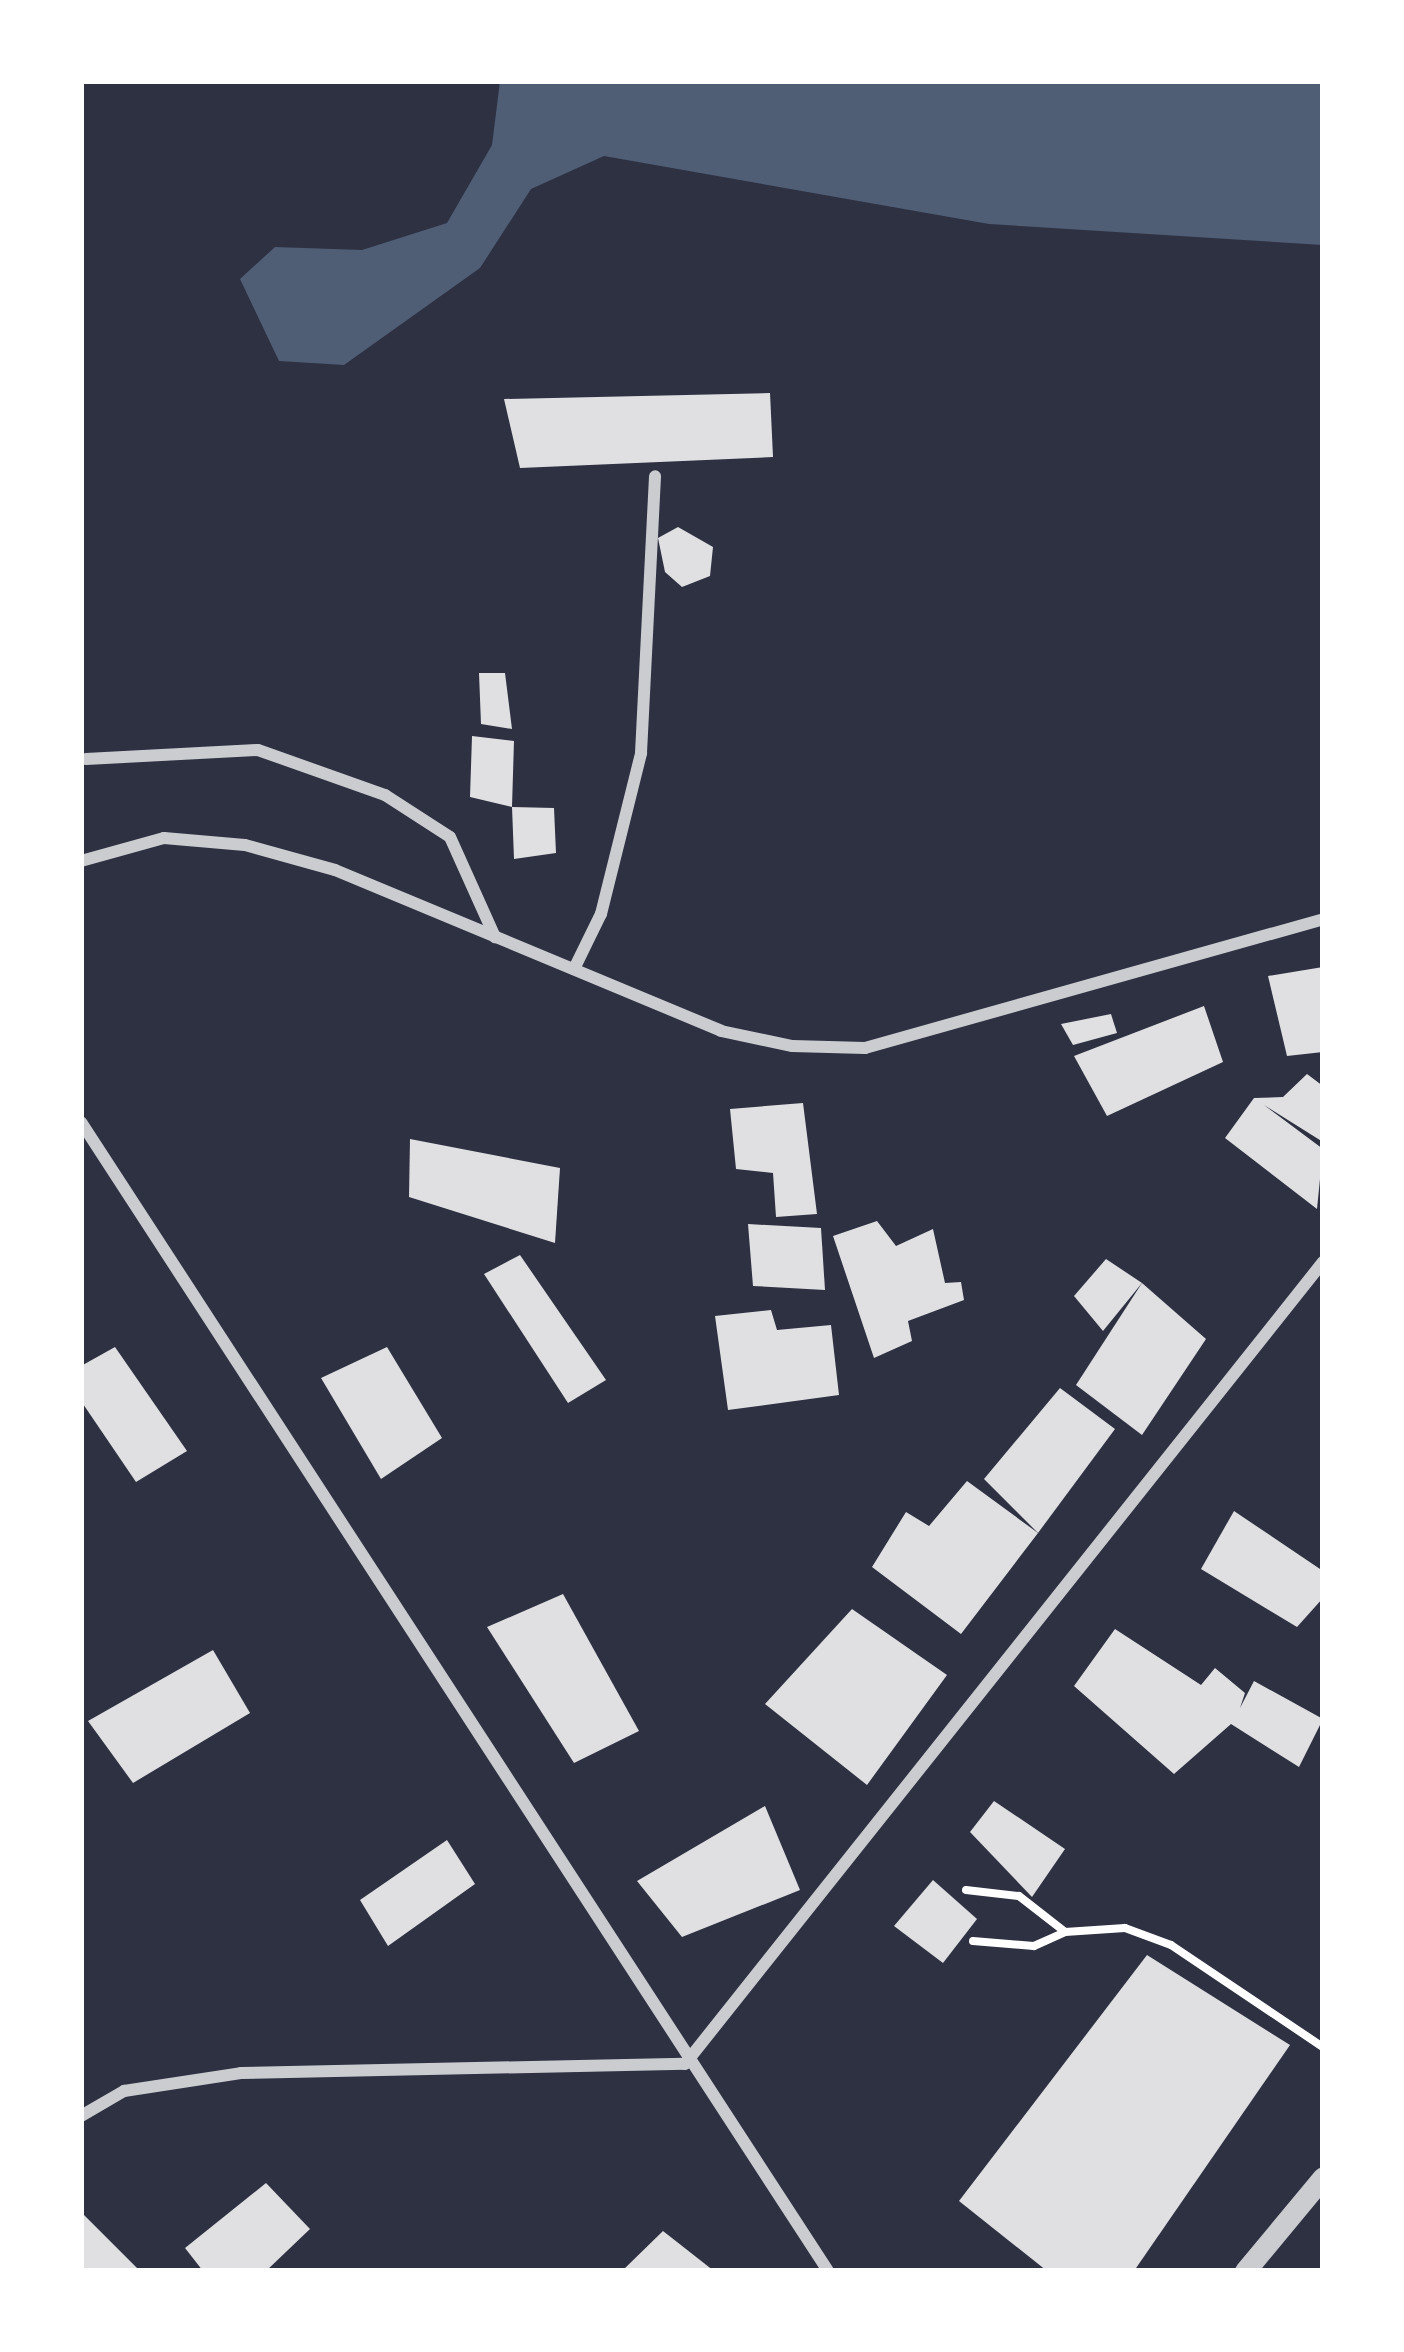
<!DOCTYPE html>
<style>
body{margin:0}
#map{position:relative;width:1404px;height:2352px;overflow:hidden;background:#2d3142;font-family:"Playfair Display",serif}
div>[style]{position:absolute}
.water>*{inset:0;background:#4f5d75}
.building>*{inset:0;background:#e0e0e3}
.path>*{height:8px;margin:-4px;padding:0 4px;transform-origin:4px;border-radius:4px;background:#fff}
.minor>*{height:12px;margin:-6px;padding:0 6px;transform-origin:6px;border-radius:6px;background:#caccd0}
.tertiary>*{height:21px;margin:-10.5px;padding:0 10.5px;transform-origin:10.5px;border-radius:10.5px;background:#caccd0}
span{translate:-50% -50%;white-space:nowrap;text-align:center;line-height:1.15;-webkit-text-stroke:9px #fff;paint-order:stroke}
.frame{position:absolute;inset:0;border:84px solid #fff;pointer-events:none}
</style>
<div id="map">
<div class="water">
<div style="clip-path:polygon(500px 81px,1323px 81px,1323px 245px,989px 224px,604px 156px,531px 189px,480px 268px,344px 365px,279px 361px,240px 279px,275px 247px,362px 250px,447px 223px,492px 145px)"></div>
</div>
<div class="building">
<div style="clip-path:polygon(770px 393px,773px 457px,520px 468px,504px 399px)"></div>
<div style="clip-path:polygon(678px 527px,713px 547px,710px 576px,682px 587px,665px 572px,658px 538px)"></div>
<div style="clip-path:polygon(479px 673px,505px 673px,512px 729px,481px 724px)"></div>
<div style="clip-path:polygon(472px 736px,514px 741px,512px 807px,554px 808px,556px 853px,514px 859px,512px 807px,470px 797px)"></div>
<div style="clip-path:polygon(1323px 967px,1323px 1052px,1287px 1056px,1268px 976px)"></div>
<div style="clip-path:polygon(1204px 1006px,1223px 1062px,1107px 1116px,1074px 1056px)"></div>
<div style="clip-path:polygon(1111px 1014px,1117px 1033px,1073px 1045px,1061px 1024px)"></div>
<div style="clip-path:polygon(1307px 1074px,1323px 1086px,1323px 1142px,1264px 1105px,1323px 1149px,1317px 1209px,1225px 1138px,1254px 1098px,1283px 1097px)"></div>
<div style="clip-path:polygon(803px 1103px,817px 1214px,776px 1217px,773px 1173px,736px 1169px,730px 1109px)"></div>
<div style="clip-path:polygon(410px 1139px,560px 1168px,555px 1243px,409px 1197px)"></div>
<div style="clip-path:polygon(877px 1221px,896px 1246px,933px 1229px,945px 1283px,961px 1282px,964px 1300px,908px 1321px,912px 1341px,874px 1358px,833px 1236px)"></div>
<div style="clip-path:polygon(748px 1224px,821px 1228px,825px 1290px,753px 1286px)"></div>
<div style="clip-path:polygon(520px 1255px,606px 1380px,568px 1403px,484px 1274px)"></div>
<div style="clip-path:polygon(1106px 1259px,1142px 1283px,1103px 1331px,1074px 1296px)"></div>
<div style="clip-path:polygon(1142px 1283px,1206px 1339px,1142px 1435px,1076px 1385px)"></div>
<div style="clip-path:polygon(771px 1310px,777px 1330px,831px 1325px,839px 1395px,728px 1410px,715px 1316px)"></div>
<div style="clip-path:polygon(115px 1347px,187px 1451px,136px 1482px,81px 1401px,81px 1366px)"></div>
<div style="clip-path:polygon(387px 1347px,442px 1438px,381px 1479px,321px 1378px)"></div>
<div style="clip-path:polygon(1060px 1388px,1115px 1429px,1038px 1533px,984px 1479px)"></div>
<div style="clip-path:polygon(967px 1481px,1038px 1533px,961px 1634px,872px 1567px,906px 1512px,929px 1526px)"></div>
<div style="clip-path:polygon(1234px 1511px,1323px 1571px,1323px 1598px,1297px 1627px,1201px 1569px)"></div>
<div style="clip-path:polygon(563px 1594px,639px 1731px,574px 1763px,487px 1627px)"></div>
<div style="clip-path:polygon(852px 1609px,947px 1675px,867px 1785px,765px 1704px)"></div>
<div style="clip-path:polygon(1115px 1629px,1201px 1685px,1215px 1668px,1245px 1693px,1240px 1708px,1254px 1681px,1323px 1719px,1299px 1767px,1231px 1724px,1174px 1774px,1074px 1686px)"></div>
<div style="clip-path:polygon(213px 1650px,250px 1713px,133px 1783px,88px 1721px)"></div>
<div style="clip-path:polygon(994px 1801px,1065px 1849px,1032px 1897px,970px 1832px)"></div>
<div style="clip-path:polygon(765px 1806px,800px 1890px,682px 1937px,637px 1881px)"></div>
<div style="clip-path:polygon(447px 1840px,475px 1884px,388px 1946px,360px 1900px)"></div>
<div style="clip-path:polygon(933px 1880px,977px 1919px,943px 1963px,894px 1926px)"></div>
<div style="clip-path:polygon(1147px 1955px,1290px 2045px,1134px 2271px,1047px 2271px,959px 2201px)"></div>
<div style="clip-path:polygon(266px 2183px,310px 2229px,266px 2271px,203px 2271px,185px 2248px)"></div>
<div style="clip-path:polygon(81px 2212px,140px 2271px,81px 2271px)"></div>
<div style="clip-path:polygon(663px 2231px,714px 2271px,622px 2271px)"></div>
</div>
<div class="path">
<div style="left:966px;top:1890px;width:53px;rotate:6.5deg"></div>
<div style="left:1019px;top:1896px;width:58px;rotate:38deg"></div>
<div style="left:1065px;top:1932px;width:60px;rotate:-3.8deg"></div>
<div style="left:1125px;top:1928px;width:49px;rotate:20.3deg"></div>
<div style="left:1171px;top:1945px;width:183px;rotate:33.9deg"></div>
<div style="left:973px;top:1941px;width:61px;rotate:4.7deg"></div>
<div style="left:1034px;top:1946px;width:34px;rotate:-24deg"></div>
</div>
<div class="minor">
<div style="left:86px;top:759px;width:172px;rotate:-3deg"></div>
<div style="left:258px;top:750px;width:135px;rotate:19.5deg"></div>
<div style="left:385px;top:795px;width:77px;rotate:32.9deg"></div>
<div style="left:450px;top:837px;width:110px;rotate:65.8deg"></div>
<div style="left:81px;top:861px;width:86px;rotate:-15.5deg"></div>
<div style="left:164px;top:838px;width:81px;rotate:4.9deg"></div>
<div style="left:245px;top:845px;width:93px;rotate:15.5deg"></div>
<div style="left:335px;top:870px;width:418px;rotate:22.6deg"></div>
<div style="left:721px;top:1031px;width:73px;rotate:11.9deg"></div>
<div style="left:792px;top:1046px;width:73px;rotate:1.6deg"></div>
<div style="left:865px;top:1048px;width:476px;rotate:-15.7deg"></div>
<div style="left:574px;top:969px;width:61px;rotate:-63.9deg"></div>
<div style="left:601px;top:914px;width:166px;rotate:-76deg"></div>
<div style="left:641px;top:753px;width:277px;rotate:-87.1deg"></div>
<div style="left:81px;top:1122px;width:1370px;rotate:56.97deg"></div>
<div style="left:81px;top:2116px;width:50px;rotate:-30.2deg"></div>
<div style="left:124px;top:2091px;width:118px;rotate:-8.7deg"></div>
<div style="left:241px;top:2073px;width:444px;rotate:-1.2deg"></div>
<div style="left:685px;top:2064px;width:1025px;rotate:-51.5deg"></div>
</div>
<div class="tertiary">
<div style="left:1245px;top:2271px;width:122px;rotate:-50.3deg"></div>
</div>
<div class="frame"></div>
</div>
